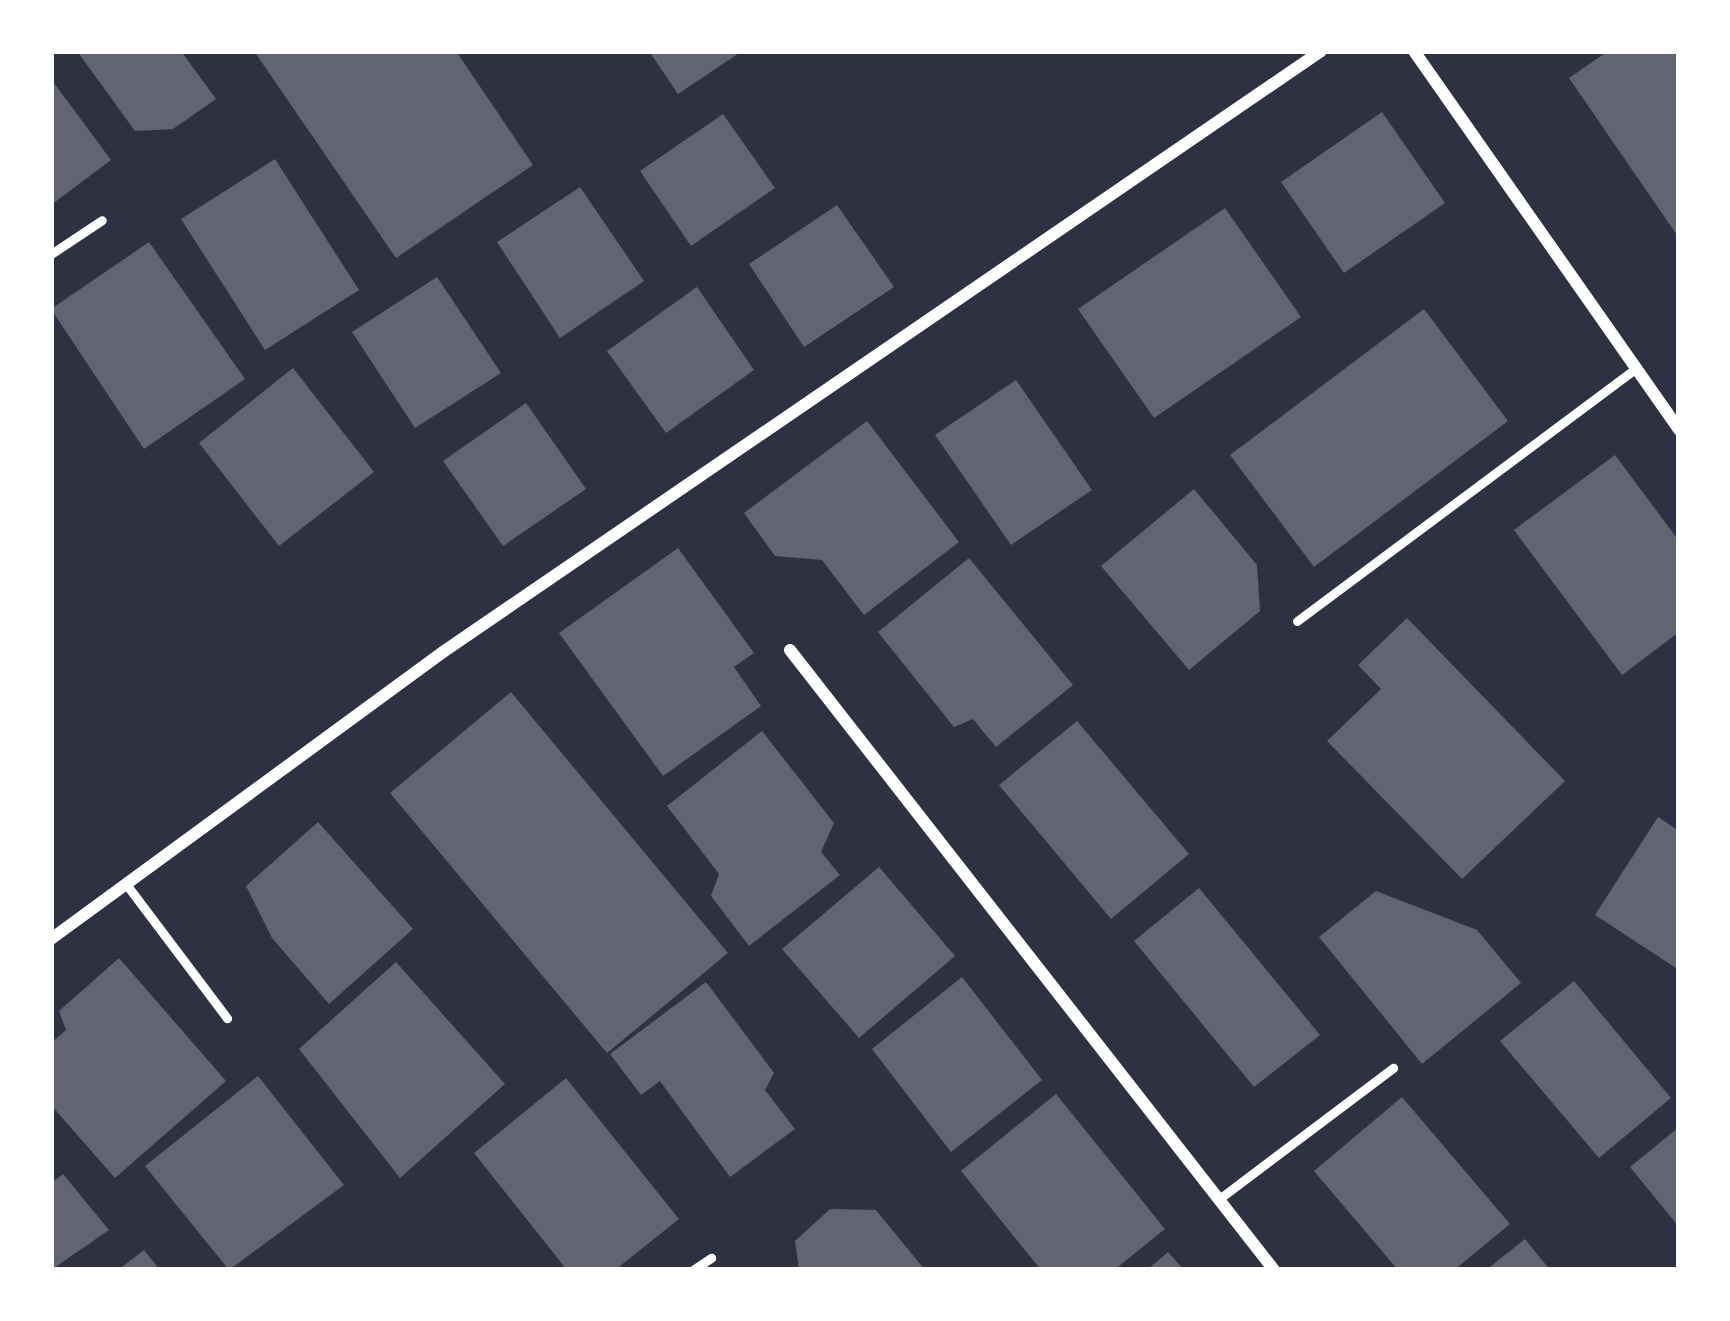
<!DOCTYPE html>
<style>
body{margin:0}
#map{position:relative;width:1730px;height:1321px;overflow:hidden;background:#2d3142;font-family:Jost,sans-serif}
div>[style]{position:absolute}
.building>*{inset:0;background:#626471}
.service>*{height:9px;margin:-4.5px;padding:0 4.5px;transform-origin:4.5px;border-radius:4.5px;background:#fff}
.minor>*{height:12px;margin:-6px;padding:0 6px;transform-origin:6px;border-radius:6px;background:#fff}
span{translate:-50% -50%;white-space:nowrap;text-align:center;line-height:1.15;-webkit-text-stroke:10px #fff;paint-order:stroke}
.frame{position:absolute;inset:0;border:54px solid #fff;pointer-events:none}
</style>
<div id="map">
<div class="building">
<div style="clip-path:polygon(77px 51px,181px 51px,216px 99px,173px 129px,135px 131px)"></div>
<div style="clip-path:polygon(254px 51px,456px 51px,533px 165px,396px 258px)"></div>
<div style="clip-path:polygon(649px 51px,742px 51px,678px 94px)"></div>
<div style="clip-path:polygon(1608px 51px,1679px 51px,1679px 238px,1569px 78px)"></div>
<div style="clip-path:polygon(51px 79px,111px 160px,51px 205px)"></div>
<div style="clip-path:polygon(1382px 112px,1445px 203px,1344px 273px,1281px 182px)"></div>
<div style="clip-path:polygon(723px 114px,775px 188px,691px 246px,640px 171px)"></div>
<div style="clip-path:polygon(275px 159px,359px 290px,265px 350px,181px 219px)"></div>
<div style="clip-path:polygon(580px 187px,644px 281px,560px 338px,497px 242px)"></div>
<div style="clip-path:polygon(837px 205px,894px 287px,804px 347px,749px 264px)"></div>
<div style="clip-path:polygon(1225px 208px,1301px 317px,1154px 418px,1078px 309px)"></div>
<div style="clip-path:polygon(149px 242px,245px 379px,144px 449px,51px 309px)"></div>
<div style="clip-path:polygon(437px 277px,501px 373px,415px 428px,352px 332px)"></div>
<div style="clip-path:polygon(697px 287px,754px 370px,666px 433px,607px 351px)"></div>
<div style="clip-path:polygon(1424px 309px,1508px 421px,1314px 567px,1230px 455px)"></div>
<div style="clip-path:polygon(293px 368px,374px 472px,279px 546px,199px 443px)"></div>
<div style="clip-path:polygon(1016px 380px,1092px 490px,1011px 545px,935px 435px)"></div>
<div style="clip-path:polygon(526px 403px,586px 489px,503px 546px,443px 461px)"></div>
<div style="clip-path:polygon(867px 421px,959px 542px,864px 615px,822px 560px,775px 556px,744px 513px)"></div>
<div style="clip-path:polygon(1615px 455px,1679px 541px,1679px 632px,1622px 675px,1514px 530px)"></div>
<div style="clip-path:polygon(1194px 489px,1257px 565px,1260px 611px,1189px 670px,1101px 566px)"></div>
<div style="clip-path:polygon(678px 548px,754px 653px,734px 667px,761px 706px,663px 776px,559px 633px)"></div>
<div style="clip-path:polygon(969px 558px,1073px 685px,996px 747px,973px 719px,954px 727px,878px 632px)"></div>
<div style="clip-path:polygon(1407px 618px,1565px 781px,1462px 879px,1327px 741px,1381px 689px,1358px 665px)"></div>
<div style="clip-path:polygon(511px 692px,728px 953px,607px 1053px,390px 793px)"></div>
<div style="clip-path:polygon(1077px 721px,1189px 854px,1111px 919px,999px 785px)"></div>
<div style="clip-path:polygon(762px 731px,834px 823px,821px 852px,840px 875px,749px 946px,711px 896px,719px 874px,667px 806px)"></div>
<div style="clip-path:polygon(1658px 817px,1679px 831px,1679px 970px,1595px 915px)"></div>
<div style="clip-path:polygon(318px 822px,413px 929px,329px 1004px,272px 938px,246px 886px)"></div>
<div style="clip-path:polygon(879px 867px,955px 956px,859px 1038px,782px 949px)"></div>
<div style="clip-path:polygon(1199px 888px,1320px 1035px,1254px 1087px,1134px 941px)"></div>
<div style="clip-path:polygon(1376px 891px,1477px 930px,1521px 983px,1422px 1064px,1319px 937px)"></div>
<div style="clip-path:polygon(119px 958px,226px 1081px,115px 1178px,51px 1105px,51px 1043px,66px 1030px,59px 1011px)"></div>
<div style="clip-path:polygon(396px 962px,505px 1084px,400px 1178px,299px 1049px)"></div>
<div style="clip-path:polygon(962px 977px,1042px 1080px,951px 1152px,872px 1049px)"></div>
<div style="clip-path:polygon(1574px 981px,1671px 1098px,1599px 1158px,1500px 1041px)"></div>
<div style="clip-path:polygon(706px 982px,774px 1073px,765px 1090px,795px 1129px,730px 1177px,660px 1081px,641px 1095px,610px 1054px)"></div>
<div style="clip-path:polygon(258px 1076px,344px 1185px,229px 1270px,145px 1166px)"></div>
<div style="clip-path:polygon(566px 1078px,679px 1219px,615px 1270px,567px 1270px,474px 1153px)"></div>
<div style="clip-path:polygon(1056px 1094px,1165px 1229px,1114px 1270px,1041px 1270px,961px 1171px)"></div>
<div style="clip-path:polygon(1402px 1097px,1510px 1224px,1454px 1270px,1398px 1270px,1314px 1171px)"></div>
<div style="clip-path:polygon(1679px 1127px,1679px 1227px,1630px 1167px)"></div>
<div style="clip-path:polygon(63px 1174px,109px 1230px,51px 1270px,51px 1183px)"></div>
<div style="clip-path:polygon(830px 1209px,876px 1210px,925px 1270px,799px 1270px,795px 1241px)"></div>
<div style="clip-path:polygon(1525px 1239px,1550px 1270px,1486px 1270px)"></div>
<div style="clip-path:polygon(144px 1250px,160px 1270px,118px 1270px)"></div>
<div style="clip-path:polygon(1168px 1252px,1184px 1270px,1147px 1270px)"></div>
</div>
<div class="service">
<div style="left:51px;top:254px;width:61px;rotate:-33.7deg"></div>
<div style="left:1297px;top:621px;width:423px;rotate:-36.7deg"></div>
<div style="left:126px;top:884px;width:168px;rotate:53deg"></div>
<div style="left:1219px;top:1199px;width:218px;rotate:-37deg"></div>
<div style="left:693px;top:1270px;width:22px;rotate:-34deg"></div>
</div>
<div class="minor">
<div style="left:1414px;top:51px;width:462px;rotate:55deg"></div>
<div style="left:790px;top:650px;width:787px;rotate:52.02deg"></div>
<div style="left:51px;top:939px;width:486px;rotate:-36.2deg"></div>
<div style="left:443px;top:652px;width:1064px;rotate:-34.39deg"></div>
</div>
<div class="frame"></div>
</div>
